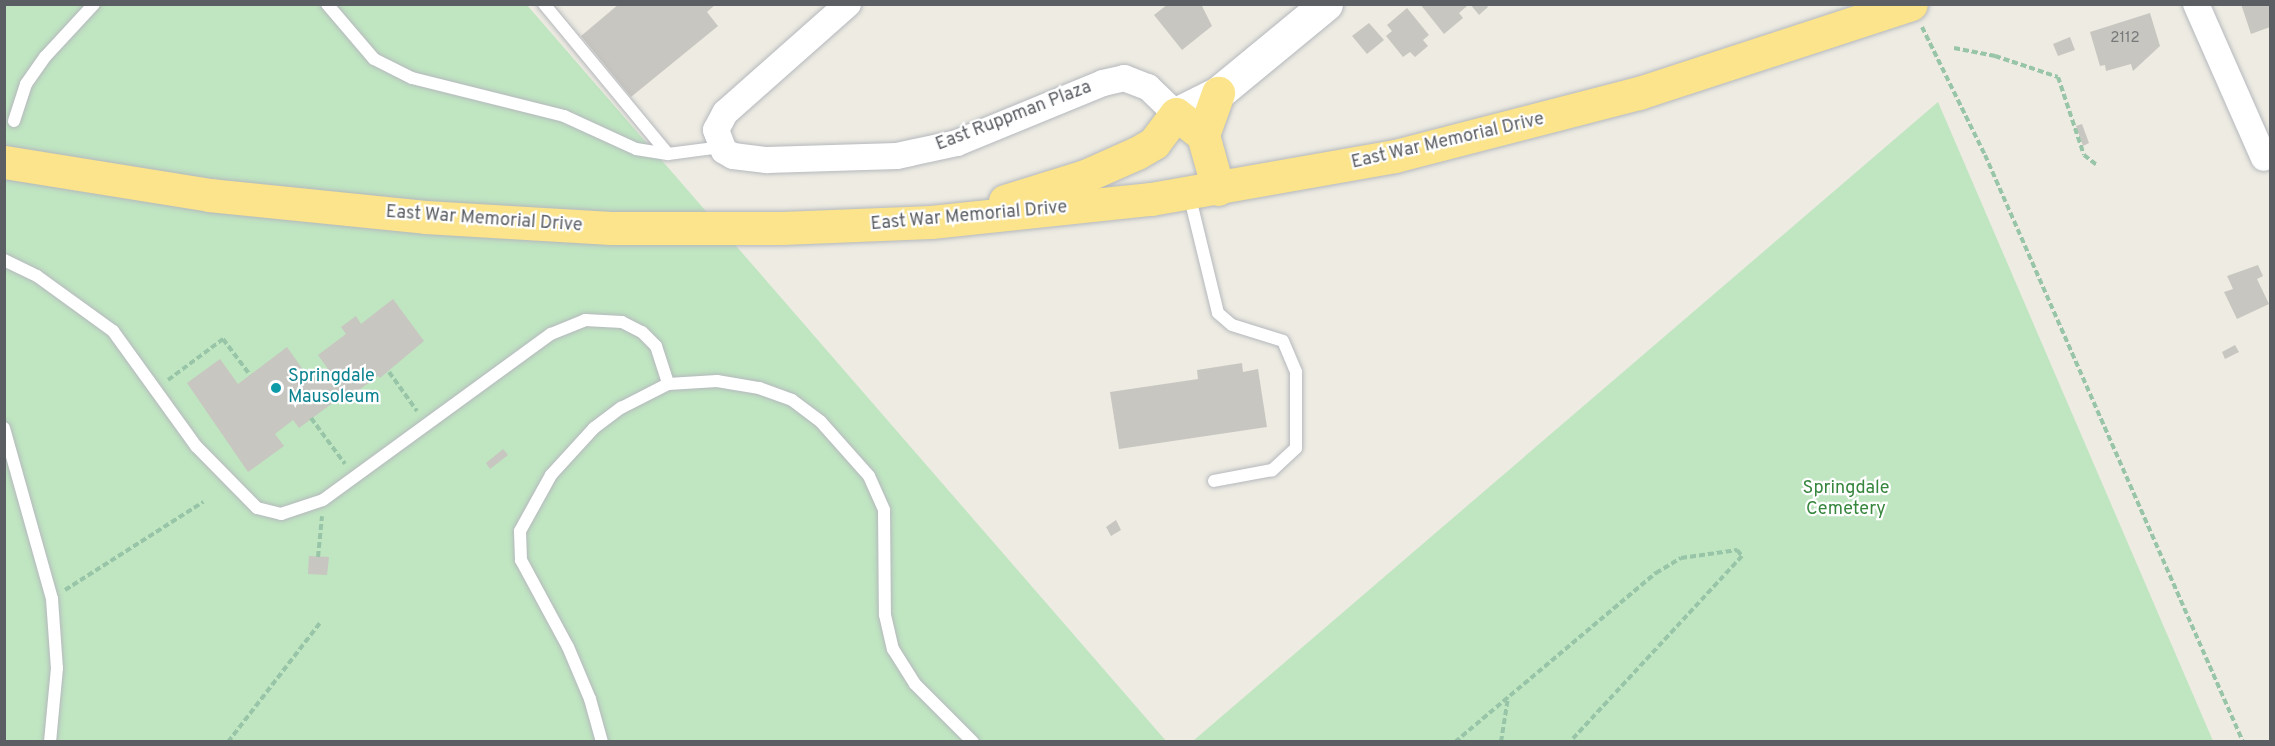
<!DOCTYPE html>
<style>
body{margin:0}
#map{position:relative;width:2275px;height:746px;overflow:hidden;background:#edebe2;font-family:Overpass,sans-serif}
div>[style]{position:absolute}
.green>*{inset:0;background:#bfe5c1}
.building>*{inset:0;background:#c8c6c0}
.path>*{height:4px;margin-top:-2px;transform-origin:0;background:repeating-linear-gradient(90deg,#98c5a7 0 6px,transparent 0 9px)}
.roads{filter:drop-shadow(0 0 2px #b5b8bd) drop-shadow(0 0 2px #b5b8bd)}
.lane>*{height:12px;margin:-6px;padding:0 6px;transform-origin:6px;border-radius:6px;background:#fff}
.street>*{height:26px;margin:-13px;padding:0 13px;transform-origin:13px;border-radius:13px;background:#fff}
.secondary>*{height:33px;margin:-16.5px;padding:0 16.5px;transform-origin:16.5px;border-radius:16.5px;background:#fff}
.highway>*{height:33px;margin:-16.5px;padding:0 16.5px;transform-origin:16.5px;border-radius:16.5px;background:#fbe48c}
.dots>*{width:16px;height:16px;translate:-50% -50%;box-sizing:border-box;border:3px solid #fff;border-radius:50%}
span{translate:-50% -50%;white-space:nowrap;text-align:center;line-height:1.15;-webkit-text-stroke:4.5px #fff;paint-order:stroke}
.number-label{font-size:15px;color:#76787a}
.number-label span{-webkit-text-stroke-width:0}
.street-label{font-size:18px;color:#5b5e63}
.culture-label{font-size:18px;color:#0d838f}
.left{translate:0 -50%;text-align:left}
.park-label{font-size:18px;color:#37863e}
.frame{position:absolute;inset:0;border:6px solid #5b5e63;pointer-events:none}
</style>
<div id="map">
<div class="green">
<div style="clip-path:polygon(526px 4px,1166px 741px,5px 742px,5px 5px)"></div>
<div style="clip-path:polygon(1938px 102px,2213px 741px,1193px 741px)"></div>
</div>
<div class="building">
<div style="clip-path:polygon(619px 4px,716px 4px,707px 12px,718px 26px,631px 97px,581px 36px)"></div>
<div style="clip-path:polygon(1168px 4px,1201px 4px,1212px 26px,1182px 50px,1154px 15px)"></div>
<div style="clip-path:polygon(1420px 4px,1465px 4px,1467px 6px,1459px 13px,1463px 18px,1444px 34px)"></div>
<div style="clip-path:polygon(1470px 4px,1486px 4px,1488px 7px,1479px 15px)"></div>
<div style="clip-path:polygon(2241px 4px,2270px 4px,2270px 27px,2251px 34px)"></div>
<div style="clip-path:polygon(1407px 8px,1429px 35px,1423px 40px,1428px 46px,1415px 57px,1410px 52px,1403px 57px,1386px 36px,1392px 31px,1387px 25px)"></div>
<div style="clip-path:polygon(2150px 13px,2160px 46px,2133px 71px,2131px 64px,2106px 71px,2105px 65px,2100px 66px,2090px 32px)"></div>
<div style="clip-path:polygon(1369px 23px,1384px 40px,1367px 54px,1352px 36px)"></div>
<div style="clip-path:polygon(2070px 37px,2075px 50px,2058px 56px,2053px 44px)"></div>
<div style="clip-path:polygon(2082px 124px,2089px 143px,2083px 146px,2076px 126px)"></div>
<div style="clip-path:polygon(2258px 265px,2263px 276px,2257px 279px,2269px 304px,2237px 319px,2224px 292px,2233px 289px,2227px 276px)"></div>
<div style="clip-path:polygon(393px 299px,424px 341px,380px 378px,378px 376px,349px 397px,346px 393px,299px 428px,293px 420px,275px 434px,284px 446px,248px 472px,187px 383px,220px 359px,238px 384px,287px 347px,311px 381px,328px 369px,318px 355px,346px 334px,341px 327px,356px 316px,361px 324px)"></div>
<div style="clip-path:polygon(2235px 345px,2239px 352px,2225px 359px,2222px 352px)"></div>
<div style="clip-path:polygon(1242px 363px,1243px 372px,1258px 369px,1267px 427px,1119px 449px,1110px 392px,1198px 379px,1197px 370px)"></div>
<div style="clip-path:polygon(503px 449px,508px 455px,490px 469px,486px 463px)"></div>
<div style="clip-path:polygon(1116px 520px,1121px 530px,1111px 536px,1106px 527px)"></div>
<div style="clip-path:polygon(309px 556px,329px 557px,327px 575px,308px 574px)"></div>
</div>
<div class="path">
<div style="left:1922px;top:27px;width:143px;rotate:63.8deg"></div>
<div style="left:1985px;top:155px;width:641px;rotate:66.27deg"></div>
<div style="left:1954px;top:48px;width:42px;rotate:11deg"></div>
<div style="left:1995px;top:56px;width:66px;rotate:18.4deg"></div>
<div style="left:2058px;top:77px;width:82px;rotate:71.6deg"></div>
<div style="left:2084px;top:155px;width:16px;rotate:38deg"></div>
<div style="left:389px;top:372px;width:48px;rotate:54.3deg"></div>
<div style="left:168px;top:380px;width:69px;rotate:-36.7deg"></div>
<div style="left:223px;top:339px;width:45px;rotate:53.1deg"></div>
<div style="left:311px;top:418px;width:57px;rotate:53.5deg"></div>
<div style="left:318px;top:557px;width:41px;rotate:-84.4deg"></div>
<div style="left:65px;top:590px;width:164px;rotate:-32.5deg"></div>
<div style="left:228px;top:742px;width:150px;rotate:-52.3deg"></div>
<div style="left:1455px;top:742px;width:263px;rotate:-40.1deg"></div>
<div style="left:1656px;top:573px;width:29px;rotate:-31deg"></div>
<div style="left:1681px;top:558px;width:57px;rotate:-8.1deg"></div>
<div style="left:1737px;top:550px;width:8px;rotate:50deg"></div>
<div style="left:1742px;top:556px;width:253px;rotate:132.8deg"></div>
<div style="left:1501px;top:742px;width:45px;rotate:-81deg"></div>
</div>
<div class="roads">
<div class="lane">
<div style="left:327px;top:4px;width:72px;rotate:49.5deg"></div>
<div style="left:374px;top:59px;width:42px;rotate:26.6deg"></div>
<div style="left:412px;top:78px;width:157px;rotate:14deg"></div>
<div style="left:564px;top:116px;width:79px;rotate:24.6deg"></div>
<div style="left:636px;top:149px;width:32px;rotate:9deg"></div>
<div style="left:668px;top:154px;width:53px;rotate:-7.5deg"></div>
<div style="left:544px;top:4px;width:195px;rotate:50.4deg"></div>
<div style="left:14px;top:121px;width:39px;rotate:-72deg"></div>
<div style="left:26px;top:84px;width:33px;rotate:-55deg"></div>
<div style="left:45px;top:57px;width:72px;rotate:-47.2deg"></div>
<div style="left:1189px;top:194px;width:122px;rotate:76.3deg"></div>
<div style="left:1218px;top:313px;width:18px;rotate:41deg"></div>
<div style="left:1232px;top:325px;width:53px;rotate:17.4deg"></div>
<div style="left:1283px;top:341px;width:34px;rotate:67deg"></div>
<div style="left:1296px;top:372px;width:76px;rotate:90deg"></div>
<div style="left:1296px;top:448px;width:33px;rotate:137deg"></div>
<div style="left:1272px;top:470px;width:59px;rotate:169.3deg"></div>
<div style="left:4px;top:260px;width:37px;rotate:26deg"></div>
<div style="left:37px;top:276px;width:94px;rotate:35.9deg"></div>
<div style="left:113px;top:331px;width:142px;rotate:54.2deg"></div>
<div style="left:196px;top:446px;width:87px;rotate:45.5deg"></div>
<div style="left:257px;top:508px;width:25px;rotate:14deg"></div>
<div style="left:281px;top:514px;width:44px;rotate:-18.4deg"></div>
<div style="left:323px;top:500px;width:282px;rotate:-36.1deg"></div>
<div style="left:551px;top:334px;width:37px;rotate:-22deg"></div>
<div style="left:585px;top:320px;width:37px;rotate:3deg"></div>
<div style="left:622px;top:322px;width:22px;rotate:27deg"></div>
<div style="left:642px;top:332px;width:20px;rotate:45deg"></div>
<div style="left:656px;top:346px;width:40px;rotate:72deg"></div>
<div style="left:4px;top:428px;width:178px;rotate:74.3deg"></div>
<div style="left:52px;top:599px;width:69px;rotate:85.9deg"></div>
<div style="left:57px;top:668px;width:74px;rotate:95.4deg"></div>
<div style="left:602px;top:742px;width:45px;rotate:-105.6deg"></div>
<div style="left:590px;top:699px;width:56px;rotate:-112.9deg"></div>
<div style="left:568px;top:647px;width:99px;rotate:-118.4deg"></div>
<div style="left:521px;top:560px;width:29px;rotate:-92deg"></div>
<div style="left:520px;top:531px;width:64px;rotate:-61deg"></div>
<div style="left:551px;top:475px;width:64px;rotate:-47.5deg"></div>
<div style="left:594px;top:428px;width:34px;rotate:-37deg"></div>
<div style="left:621px;top:408px;width:53px;rotate:-27.1deg"></div>
<div style="left:668px;top:384px;width:49px;rotate:-3.5deg"></div>
<div style="left:717px;top:381px;width:43px;rotate:9.5deg"></div>
<div style="left:759px;top:388px;width:35px;rotate:20deg"></div>
<div style="left:792px;top:400px;width:36px;rotate:37deg"></div>
<div style="left:821px;top:422px;width:72px;rotate:48.4deg"></div>
<div style="left:869px;top:476px;width:37px;rotate:66deg"></div>
<div style="left:884px;top:510px;width:105px;rotate:89.5deg"></div>
<div style="left:885px;top:615px;width:35px;rotate:77deg"></div>
<div style="left:893px;top:649px;width:41px;rotate:57.8deg"></div>
<div style="left:915px;top:684px;width:82px;rotate:45deg"></div>
</div>
<div class="street">
<div style="left:848px;top:4px;width:164px;rotate:138.5deg"></div>
<div style="left:725px;top:113px;width:19px;rotate:118deg"></div>
<div style="left:716px;top:130px;width:22px;rotate:69deg"></div>
<div style="left:724px;top:151px;width:10px;rotate:29deg"></div>
<div style="left:733px;top:156px;width:34px;rotate:7deg"></div>
<div style="left:767px;top:160px;width:130px;rotate:-1.8deg"></div>
<div style="left:897px;top:156px;width:61px;rotate:-12.2deg"></div>
<div style="left:957px;top:143px;width:158px;rotate:-22.3deg"></div>
<div style="left:1103px;top:83px;width:22px;rotate:-13deg"></div>
<div style="left:1124px;top:78px;width:26px;rotate:21deg"></div>
<div style="left:1148px;top:87px;width:39px;rotate:44deg"></div>
<div style="left:2196px;top:4px;width:168px;rotate:66.2deg"></div>
</div>
<div class="secondary">
<div style="left:1176px;top:114px;width:47px;rotate:-26.6deg"></div>
<div style="left:1218px;top:93px;width:140px;rotate:-39.5deg"></div>
</div>
<div class="highway">
<div style="left:1203px;top:135px;width:45px;rotate:-70.3deg"></div>
<div style="left:4px;top:162px;width:208px;rotate:9.1deg"></div>
<div style="left:209px;top:195px;width:217px;rotate:5.8deg"></div>
<div style="left:425px;top:217px;width:186px;rotate:3.4deg"></div>
<div style="left:611px;top:228px;width:171px"></div>
<div style="left:782px;top:228px;width:149px;rotate:-2.3deg"></div>
<div style="left:931px;top:222px;width:221px;rotate:-6deg"></div>
<div style="left:1151px;top:199px;width:248px;rotate:-10deg"></div>
<div style="left:1395px;top:156px;width:252px;rotate:-14.5deg"></div>
<div style="left:1639px;top:93px;width:286px;rotate:-18.1deg"></div>
<div style="left:1005px;top:201px;width:84px;rotate:-17.4deg"></div>
<div style="left:1085px;top:176px;width:57px;rotate:-23.9deg"></div>
<div style="left:1137px;top:153px;width:20px;rotate:-30deg"></div>
<div style="left:1154px;top:143px;width:36px;rotate:-53deg"></div>
<div style="left:1176px;top:114px;width:34px;rotate:38deg"></div>
<div style="left:1203px;top:135px;width:56px;rotate:74.5deg"></div>
</div>
</div>
<div class="dots">
<div style="left:276px;top:388px;background:#0f9aa8"></div>
</div>
<div class="number-label">
<span style="left:2125px;top:39px">2112</span>
</div>
<div class="street-label">
<span style="left:1014px;top:117px;rotate:-21deg">East Ruppman Plaza</span>
<span style="left:1448px;top:142px;rotate:-13deg">East War Memorial Drive</span>
<span style="left:969px;top:217px;rotate:-5deg">East War Memorial Drive</span>
<span style="left:484px;top:220px;rotate:4deg">East War Memorial Drive</span>
</div>
<div class="culture-label">
<span class="left" style="left:288px;top:388px">Springdale<br>Mausoleum</span>
</div>
<div class="park-label">
<span style="left:1846px;top:500px">Springdale<br>Cemetery</span>
</div>
<div class="frame"></div>
</div>
